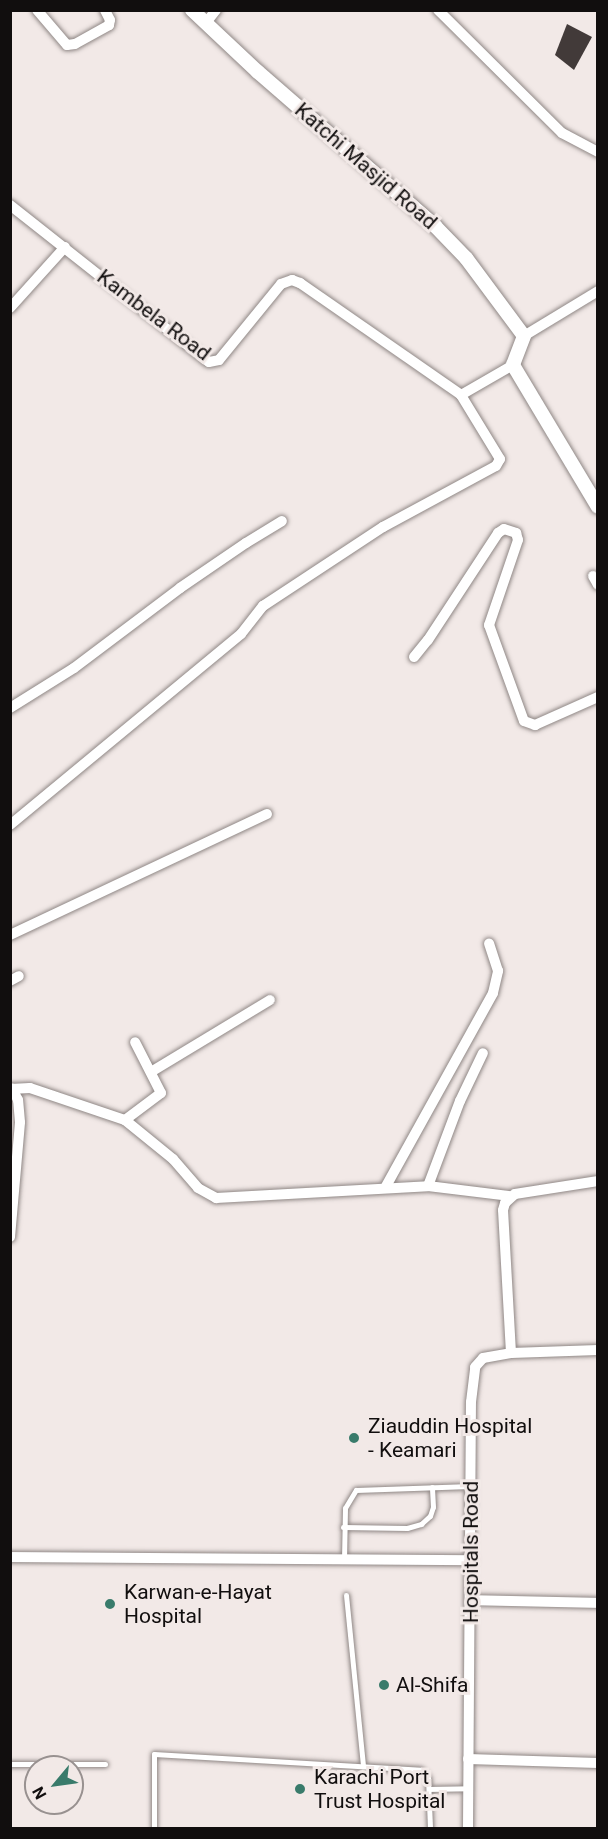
<!DOCTYPE html>
<style>
body{margin:0}
#map{position:relative;width:608px;height:1839px;overflow:hidden;background:#f2e9e7;font-family:Roboto,sans-serif}
div>[style]{position:absolute}
.building>*{inset:0;background:#423a39}
.roads{filter:drop-shadow(0 0 2px #8f8785) drop-shadow(0 0 2px #8f8785)}
.service>*{height:5px;margin:-2.5px;padding:0 2.5px;transform-origin:2.5px;border-radius:2.5px;background:#fff}
.minor>*{height:10px;margin:-5px;padding:0 5px;transform-origin:5px;border-radius:5px;background:#fff}
.tertiary>*{height:14px;margin:-7px;padding:0 7px;transform-origin:7px;border-radius:7px;background:#fff}
.dots>*{width:16px;height:16px;translate:-50% -50%;box-sizing:border-box;border:3px solid #f2e9e7;border-radius:50%}
span{translate:-50% -50%;white-space:nowrap;text-align:center;line-height:1.15;-webkit-text-stroke:6px #f2e9e7;paint-order:stroke}
.street-label{font-size:21px;color:#110e0e}
.poi-label{font-size:21px;color:#110e0e}
.left{translate:0 -50%;text-align:left}
.frame{position:absolute;inset:0;border:12px solid #110e0e;pointer-events:none}
.north{position:absolute;left:24px;top:1755px;width:60px;height:60px;box-sizing:border-box;background:#f2e9e7;border:2px solid #989190;border-radius:50%;rotate:241deg;font-size:16px;font-weight:700;line-height:24px;text-align:center;color:#110e0e}
.north::after{content:'';display:block;margin:auto;width:21px;height:27px;background:#397b6b;clip-path:polygon(50% 0,100% 100%,50% 72%,0 100%)}
</style>
<div id="map">
<div class="building">
<div style="clip-path:polygon(567px 24px,592px 37px,574px 70px,555px 55px)"></div>
</div>
<div class="roads">
<div class="service">
<div style="left:343px;top:1527px;width:64px;rotate:0.9deg"></div>
<div style="left:407px;top:1528px;width:15px;rotate:-16deg"></div>
<div style="left:421px;top:1524px;width:12px;rotate:-42deg"></div>
<div style="left:430px;top:1516px;width:9px;rotate:-72deg"></div>
<div style="left:433px;top:1507px;width:20px;rotate:-93deg"></div>
<div style="left:344px;top:1560px;width:52px;rotate:-88.9deg"></div>
<div style="left:345px;top:1508px;width:21px;rotate:-59deg"></div>
<div style="left:356px;top:1490px;width:114px;rotate:-2deg"></div>
<div style="left:346px;top:1595px;width:172px;rotate:84.3deg"></div>
<div style="left:10px;top:1764px;width:95px"></div>
<div style="left:429px;top:1789px;width:39px;rotate:-1deg"></div>
<div style="left:154px;top:1828px;width:74px;rotate:-90deg"></div>
<div style="left:154px;top:1754px;width:267px;rotate:3.4deg"></div>
<div style="left:421px;top:1770px;width:11px;rotate:49deg"></div>
<div style="left:428px;top:1778px;width:50px;rotate:87.7deg"></div>
</div>
<div class="minor">
<div style="left:37px;top:10px;width:46px;rotate:49.4deg"></div>
<div style="left:67px;top:45px;width:8px;rotate:-7deg"></div>
<div style="left:75px;top:44px;width:39px;rotate:-29deg"></div>
<div style="left:109px;top:25px;width:5px;rotate:-79deg"></div>
<div style="left:110px;top:20px;width:11px;rotate:-117deg"></div>
<div style="left:438px;top:10px;width:175px;rotate:44.8deg"></div>
<div style="left:562px;top:133px;width:41px;rotate:27.8deg"></div>
<div style="left:205px;top:24px;width:18px;rotate:-52deg"></div>
<div style="left:10px;top:205px;width:253px;rotate:38.3deg"></div>
<div style="left:209px;top:362px;width:10px;rotate:-11deg"></div>
<div style="left:219px;top:360px;width:98px;rotate:-50.8deg"></div>
<div style="left:281px;top:284px;width:12px;rotate:-20deg"></div>
<div style="left:292px;top:280px;width:9px;rotate:21deg"></div>
<div style="left:300px;top:283px;width:196px;rotate:34.8deg"></div>
<div style="left:10px;top:308px;width:82px;rotate:-48deg"></div>
<div style="left:524px;top:336px;width:87px;rotate:-31.3deg"></div>
<div style="left:593px;top:576px;width:10px;rotate:61deg"></div>
<div style="left:414px;top:657px;width:22px;rotate:-51deg"></div>
<div style="left:428px;top:640px;width:128px;rotate:-56.8deg"></div>
<div style="left:498px;top:533px;width:7px;rotate:-34deg"></div>
<div style="left:504px;top:529px;width:13px;rotate:18deg"></div>
<div style="left:516px;top:533px;width:7px;rotate:74deg"></div>
<div style="left:518px;top:540px;width:90px;rotate:108.8deg"></div>
<div style="left:489px;top:625px;width:102px;rotate:70deg"></div>
<div style="left:524px;top:721px;width:12px;rotate:20deg"></div>
<div style="left:535px;top:725px;width:69px;rotate:-24deg"></div>
<div style="left:10px;top:708px;width:75px;rotate:-32deg"></div>
<div style="left:74px;top:668px;width:133px;rotate:-37deg"></div>
<div style="left:180px;top:588px;width:80px;rotate:-34.3deg"></div>
<div style="left:246px;top:543px;width:42px;rotate:-31.4deg"></div>
<div style="left:10px;top:825px;width:300px;rotate:-39.6deg"></div>
<div style="left:241px;top:634px;width:36px;rotate:-52deg"></div>
<div style="left:263px;top:606px;width:144px;rotate:-33.4deg"></div>
<div style="left:383px;top:527px;width:128px;rotate:-28.4deg"></div>
<div style="left:496px;top:466px;width:8px;rotate:-60deg"></div>
<div style="left:500px;top:459px;width:75px;rotate:-121.4deg"></div>
<div style="left:461px;top:395px;width:60px;rotate:-30deg"></div>
<div style="left:10px;top:935px;width:284px;rotate:-25.2deg"></div>
<div style="left:10px;top:981px;width:10px;rotate:-29deg"></div>
<div style="left:151px;top:1072px;width:139px;rotate:-31.2deg"></div>
<div style="left:10px;top:1089px;width:20px;rotate:-3deg"></div>
<div style="left:30px;top:1088px;width:100px;rotate:18.6deg"></div>
<div style="left:125px;top:1120px;width:62px;rotate:39.1deg"></div>
<div style="left:173px;top:1159px;width:38px;rotate:49deg"></div>
<div style="left:198px;top:1188px;width:21px;rotate:29deg"></div>
<div style="left:216px;top:1198px;width:212px;rotate:-3.2deg"></div>
<div style="left:428px;top:1186px;width:83px;rotate:7deg"></div>
<div style="left:125px;top:1120px;width:45px;rotate:-36.9deg"></div>
<div style="left:161px;top:1093px;width:57px;rotate:-117deg"></div>
<div style="left:428px;top:1186px;width:91px;rotate:-69.4deg"></div>
<div style="left:460px;top:1101px;width:53px;rotate:-64.4deg"></div>
<div style="left:385px;top:1188px;width:223px;rotate:-61deg"></div>
<div style="left:493px;top:993px;width:23px;rotate:-77deg"></div>
<div style="left:498px;top:971px;width:29px;rotate:-108deg"></div>
<div style="left:10px;top:1237px;width:115px;rotate:-85deg"></div>
<div style="left:20px;top:1122px;width:22px;rotate:-95deg"></div>
<div style="left:18px;top:1100px;width:13px;rotate:-117deg"></div>
<div style="left:511px;top:1353px;width:143px;rotate:-93.2deg"></div>
<div style="left:503px;top:1210px;width:7px;rotate:-74deg"></div>
<div style="left:505px;top:1203px;width:13px;rotate:-42deg"></div>
<div style="left:515px;top:1194px;width:84px;rotate:-8.9deg"></div>
<div style="left:10px;top:1557px;width:461px;rotate:0.4deg"></div>
<div style="left:470px;top:1600px;width:128px;rotate:1.3deg"></div>
<div style="left:468px;top:1759px;width:130px;rotate:1.8deg"></div>
<div style="left:468px;top:1828px;width:426px;rotate:-89.6deg"></div>
<div style="left:471px;top:1402px;width:35px;rotate:-83deg"></div>
<div style="left:475px;top:1367px;width:12px;rotate:-48deg"></div>
<div style="left:483px;top:1358px;width:28px;rotate:-10deg"></div>
<div style="left:511px;top:1353px;width:87px;rotate:-2deg"></div>
</div>
<div class="tertiary">
<div style="left:192px;top:10px;width:91px;rotate:43.2deg"></div>
<div style="left:258px;top:72px;width:235px;rotate:41deg"></div>
<div style="left:435px;top:226px;width:45px;rotate:45.9deg"></div>
<div style="left:466px;top:258px;width:97px;rotate:53.4deg"></div>
<div style="left:524px;top:336px;width:31px;rotate:111deg"></div>
<div style="left:513px;top:365px;width:165px;rotate:59.1deg"></div>
</div>
</div>
<div class="dots">
<div style="left:354px;top:1438px;background:#397b6b"></div>
<div style="left:110px;top:1604px;background:#397b6b"></div>
<div style="left:384px;top:1685px;background:#397b6b"></div>
<div style="left:300px;top:1789px;background:#397b6b"></div>
</div>
<div class="street-label">
<span style="left:366px;top:166px;rotate:41deg">Katchi Masjid Road</span>
<span style="left:154px;top:315px;rotate:37deg">Kambela Road</span>
<span style="left:471px;top:1552px;rotate:-90deg">Hospitals Road</span>
</div>
<div class="poi-label">
<span class="left" style="left:368px;top:1438px">Ziauddin Hospital<br>- Keamari</span>
<span class="left" style="left:124px;top:1604px">Karwan-e-Hayat<br>Hospital</span>
<span class="left" style="left:396px;top:1685px">Al-Shifa</span>
<span class="left" style="left:314px;top:1789px">Karachi Port<br>Trust Hospital</span>
</div>
<div class="frame"></div>
<div class="north">N</div>
</div>
